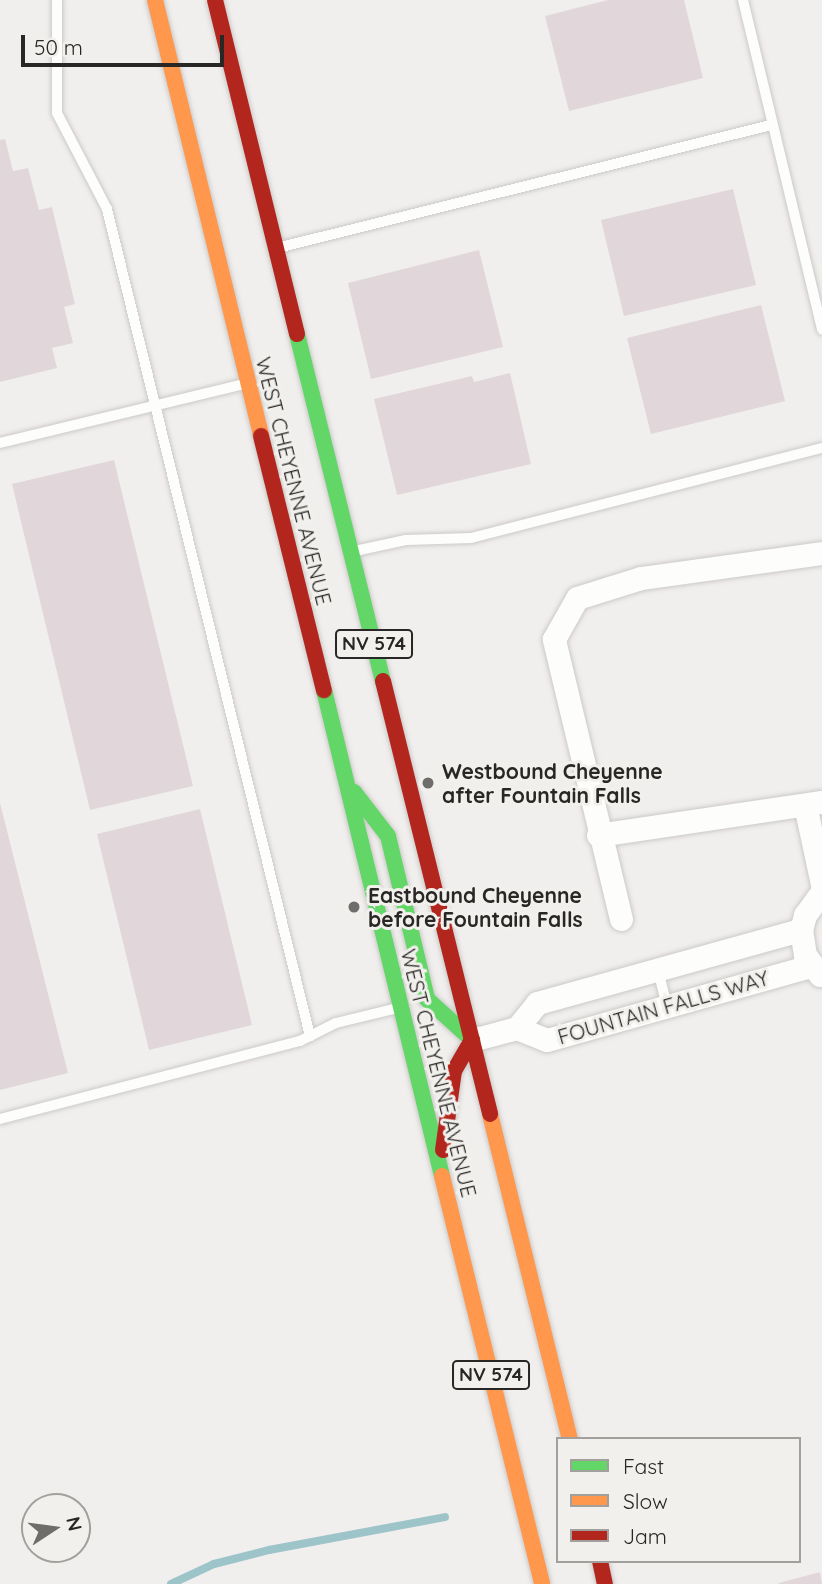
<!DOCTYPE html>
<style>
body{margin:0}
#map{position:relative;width:822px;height:1584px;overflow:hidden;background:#f1efed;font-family:Quicksand,sans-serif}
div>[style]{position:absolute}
.stream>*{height:8px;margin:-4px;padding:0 4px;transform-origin:4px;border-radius:4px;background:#9dc4c9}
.building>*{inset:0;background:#e1d7da}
.roads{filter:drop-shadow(0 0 2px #cbcac9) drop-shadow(0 0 2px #cbcac9)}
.lane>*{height:10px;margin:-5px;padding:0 5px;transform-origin:5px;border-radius:5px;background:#fdfdfc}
.street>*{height:23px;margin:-11.5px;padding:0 11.5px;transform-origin:11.5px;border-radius:11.5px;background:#fdfdfc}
.fast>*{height:16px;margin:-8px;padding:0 8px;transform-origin:8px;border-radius:8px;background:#63d668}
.slow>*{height:16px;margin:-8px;padding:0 8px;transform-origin:8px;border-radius:8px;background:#ff974d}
.jam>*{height:16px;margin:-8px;padding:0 8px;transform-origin:8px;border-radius:8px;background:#b3261e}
.dots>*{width:19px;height:19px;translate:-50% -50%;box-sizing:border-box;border:4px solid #f2f0ec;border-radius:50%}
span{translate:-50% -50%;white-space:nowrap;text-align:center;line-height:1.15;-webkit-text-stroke:6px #f2f0ec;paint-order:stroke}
.shield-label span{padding:2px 5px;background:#f2f0ec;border:2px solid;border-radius:5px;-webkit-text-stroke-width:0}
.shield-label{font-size:19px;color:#282726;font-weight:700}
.street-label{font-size:21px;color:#282726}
.poi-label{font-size:21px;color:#282726;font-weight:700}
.left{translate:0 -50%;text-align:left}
.legend{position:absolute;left:556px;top:1437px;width:245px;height:126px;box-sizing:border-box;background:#f2f0ec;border:2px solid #a1a09d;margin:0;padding:9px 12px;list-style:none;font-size:21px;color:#282726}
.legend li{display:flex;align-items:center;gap:14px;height:35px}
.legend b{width:35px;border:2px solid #a1a09d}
.north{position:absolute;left:21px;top:1493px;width:70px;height:70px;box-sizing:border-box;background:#f2f0ec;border:2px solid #a1a09d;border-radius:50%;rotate:77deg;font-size:19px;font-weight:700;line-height:28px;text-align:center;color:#282726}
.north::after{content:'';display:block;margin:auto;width:24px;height:32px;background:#6e6d6c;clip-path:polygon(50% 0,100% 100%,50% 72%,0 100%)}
.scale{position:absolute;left:21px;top:35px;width:203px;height:32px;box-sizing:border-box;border:4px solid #282726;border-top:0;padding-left:9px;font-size:21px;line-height:24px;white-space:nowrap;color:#282726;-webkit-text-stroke:5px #f2f0ec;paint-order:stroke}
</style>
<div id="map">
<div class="stream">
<div style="left:171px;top:1584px;width:47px;rotate:-24.9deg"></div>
<div style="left:214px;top:1564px;width:57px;rotate:-14.3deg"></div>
<div style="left:269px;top:1550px;width:179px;rotate:-10.6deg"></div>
</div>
<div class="building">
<div style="clip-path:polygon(608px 0,684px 0,703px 78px,569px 111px,545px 16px)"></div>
<div style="clip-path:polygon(5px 139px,13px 171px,28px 168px,39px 210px,52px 207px,75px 304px,64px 307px,73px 343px,52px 348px,57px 368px,0 382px,0 140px)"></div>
<div style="clip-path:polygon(733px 189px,756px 285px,624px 316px,601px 220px)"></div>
<div style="clip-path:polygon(479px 250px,503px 347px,371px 379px,348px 283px)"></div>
<div style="clip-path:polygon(761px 305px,785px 401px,651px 434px,627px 338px)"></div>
<div style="clip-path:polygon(510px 373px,531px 464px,397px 495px,374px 399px,472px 376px,474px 382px)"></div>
<div style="clip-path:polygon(114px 460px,193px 786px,90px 810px,12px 484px)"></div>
<div style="clip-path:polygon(0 803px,68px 1073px,0 1090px)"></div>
<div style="clip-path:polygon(200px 809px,252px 1025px,149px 1050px,97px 834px)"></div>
<div style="clip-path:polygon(820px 1572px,822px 1584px,779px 1584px,779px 1583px)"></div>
</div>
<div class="roads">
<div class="lane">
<div style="left:57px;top:0;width:113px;rotate:90deg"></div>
<div style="left:57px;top:113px;width:108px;rotate:62.5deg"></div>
<div style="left:107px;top:209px;width:852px;rotate:76.21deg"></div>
<div style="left:743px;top:0;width:339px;rotate:76.5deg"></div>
<div style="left:281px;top:247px;width:505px;rotate:-13.98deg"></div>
<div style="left:0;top:443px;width:250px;rotate:-13.6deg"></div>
<div style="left:355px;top:551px;width:52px;rotate:-12.2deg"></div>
<div style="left:406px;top:540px;width:65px;rotate:-1.8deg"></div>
<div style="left:471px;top:538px;width:362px;rotate:-14.4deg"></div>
<div style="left:658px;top:970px;width:37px;rotate:76deg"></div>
<div style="left:0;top:1119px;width:310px;rotate:-14.6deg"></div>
<div style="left:300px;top:1041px;width:40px;rotate:-26.6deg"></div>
<div style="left:336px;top:1023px;width:64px;rotate:-13.6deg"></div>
</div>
<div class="street">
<div style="left:805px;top:805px;width:81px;rotate:77.9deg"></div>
<div style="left:598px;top:835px;width:226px;rotate:-8.4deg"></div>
<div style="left:621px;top:919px;width:288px;rotate:-103.5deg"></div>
<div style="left:554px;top:639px;width:47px;rotate:-60.7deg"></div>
<div style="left:577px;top:598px;width:67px;rotate:-17.4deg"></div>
<div style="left:641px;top:578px;width:183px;rotate:-7.9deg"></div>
<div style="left:820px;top:975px;width:25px;rotate:-127deg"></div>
<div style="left:805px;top:955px;width:25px;rotate:-99deg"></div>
<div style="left:801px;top:930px;width:16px;rotate:-75deg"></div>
<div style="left:805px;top:915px;width:29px;rotate:-54deg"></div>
<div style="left:517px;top:1028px;width:32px;rotate:22deg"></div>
<div style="left:547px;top:1040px;width:274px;rotate:-15.7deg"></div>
<div style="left:472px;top:1040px;width:47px;rotate:-14.9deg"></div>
<div style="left:517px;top:1028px;width:32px;rotate:-51deg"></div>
<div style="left:537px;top:1003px;width:274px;rotate:-15.5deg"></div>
</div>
<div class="fast">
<div style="left:297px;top:334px;width:357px;rotate:76.1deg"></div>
<div style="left:324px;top:690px;width:500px;rotate:76.35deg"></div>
<div style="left:354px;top:792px;width:56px;rotate:52.3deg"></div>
<div style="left:388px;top:836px;width:168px;rotate:76.5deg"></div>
<div style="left:427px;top:999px;width:61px;rotate:42.3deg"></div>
</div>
<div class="slow">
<div style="left:155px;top:0;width:449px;rotate:76.3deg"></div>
<div style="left:490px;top:1114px;width:335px;rotate:76.2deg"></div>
<div style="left:442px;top:1176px;width:420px;rotate:76.2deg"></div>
</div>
<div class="jam">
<div style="left:215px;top:0;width:344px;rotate:76.2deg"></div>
<div style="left:261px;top:436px;width:262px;rotate:76.1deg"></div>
<div style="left:383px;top:681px;width:446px;rotate:76.1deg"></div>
<div style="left:443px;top:1150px;width:80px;rotate:-82.1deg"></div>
<div style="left:454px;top:1071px;width:36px;rotate:-60deg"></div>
<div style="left:600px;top:1561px;width:24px;rotate:78deg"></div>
</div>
</div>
<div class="dots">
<div style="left:428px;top:783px;background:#6e6d6c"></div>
<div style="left:354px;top:907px;background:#6e6d6c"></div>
</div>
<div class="shield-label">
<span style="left:374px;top:644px">NV 574</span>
<span style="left:491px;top:1375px">NV 574</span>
</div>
<div class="street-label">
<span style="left:294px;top:481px;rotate:76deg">WEST CHEYENNE AVENUE</span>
<span style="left:663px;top:1007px;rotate:-16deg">FOUNTAIN FALLS WAY</span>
<span style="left:439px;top:1073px;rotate:76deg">WEST CHEYENNE AVENUE</span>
</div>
<div class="poi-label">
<span class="left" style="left:442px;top:783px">Westbound Cheyenne<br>after Fountain Falls</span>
<span class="left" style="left:368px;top:907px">Eastbound Cheyenne<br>before Fountain Falls</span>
</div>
<ul class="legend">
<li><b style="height:9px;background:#63d668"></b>Fast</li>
<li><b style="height:9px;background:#ff974d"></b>Slow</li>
<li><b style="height:9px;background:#b3261e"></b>Jam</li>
</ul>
<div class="north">N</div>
<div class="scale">50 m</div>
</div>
